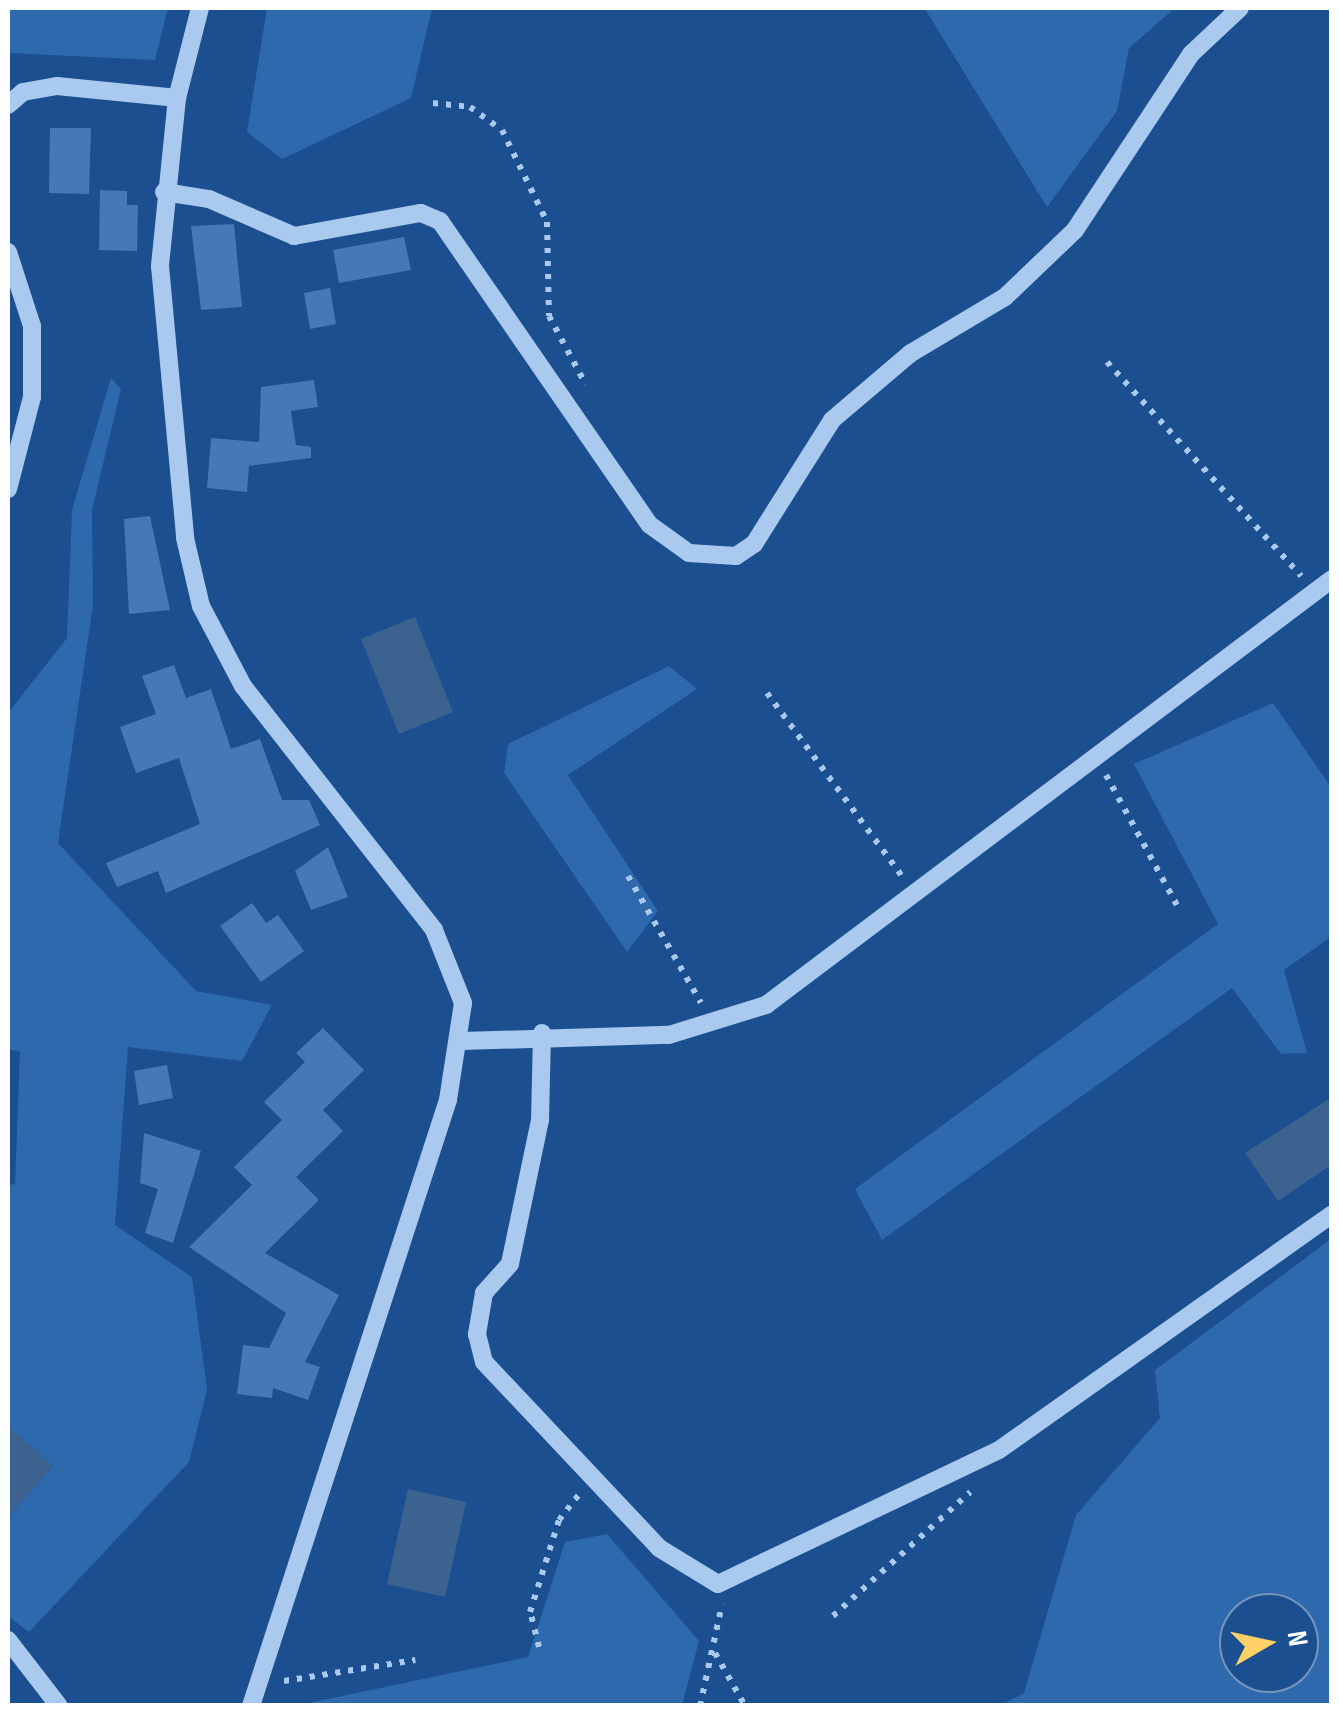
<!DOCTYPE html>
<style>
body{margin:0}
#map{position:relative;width:1339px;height:1713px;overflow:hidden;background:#1b4f8f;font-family:"Sofia Sans Condensed",sans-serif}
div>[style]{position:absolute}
.green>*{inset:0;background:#2e69ad}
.water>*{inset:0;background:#3c6290}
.building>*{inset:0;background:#4478b7}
.path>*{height:6px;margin-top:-3px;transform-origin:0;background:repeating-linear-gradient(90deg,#a9c9ee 0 5px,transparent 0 13px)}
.minor>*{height:18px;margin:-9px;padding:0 9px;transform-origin:9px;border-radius:9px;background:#a9c9ee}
span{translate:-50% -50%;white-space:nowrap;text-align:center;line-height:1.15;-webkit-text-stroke:10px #1b4f8f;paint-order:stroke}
.frame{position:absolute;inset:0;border:10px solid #fff;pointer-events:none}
.north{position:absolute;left:1219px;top:1593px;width:100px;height:100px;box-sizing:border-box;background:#1b4f8f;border:2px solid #7695bc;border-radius:50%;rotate:81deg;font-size:28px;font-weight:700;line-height:40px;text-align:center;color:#fff}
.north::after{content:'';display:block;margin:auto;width:35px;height:45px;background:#ffd166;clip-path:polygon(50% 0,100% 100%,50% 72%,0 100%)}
</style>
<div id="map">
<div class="green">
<div style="clip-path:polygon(8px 8px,168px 8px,155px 60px,8px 53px)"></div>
<div style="clip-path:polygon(267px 8px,432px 8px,411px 98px,282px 159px,247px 132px)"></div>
<div style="clip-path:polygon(1175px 8px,1129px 48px,1117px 111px,1047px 207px,925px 9px)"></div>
<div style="clip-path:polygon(111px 378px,121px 389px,92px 510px,93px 605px,58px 843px,196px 991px,272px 1005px,242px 1061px,128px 1047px,115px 1225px,192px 1277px,207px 1390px,189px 1462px,29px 1632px,8px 1616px,8px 1517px,53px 1466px,8px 1427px,8px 1185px,15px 1184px,20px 1052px,8px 1049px,8px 713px,67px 638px,72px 510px)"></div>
<div style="clip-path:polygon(669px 666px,697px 689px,568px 775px,658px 911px,627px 952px,504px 773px,508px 744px)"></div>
<div style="clip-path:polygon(1273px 703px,1331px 787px,1331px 937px,1284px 970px,1307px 1053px,1281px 1054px,1232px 988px,882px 1240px,855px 1189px,1218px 924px,1134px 764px)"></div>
<div style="clip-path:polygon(evenodd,1331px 1239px,1331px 1705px,1001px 1705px,1024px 1693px,1076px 1515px,1160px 1418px,1155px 1370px,1331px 1239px,1239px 1613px,1299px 1613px,1299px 1673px,1239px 1673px,1239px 1613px)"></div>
<div style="clip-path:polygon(607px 1534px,699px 1641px,682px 1705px,299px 1705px,528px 1657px,565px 1542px)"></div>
</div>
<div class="water">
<div style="clip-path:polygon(415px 617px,453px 712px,399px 734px,361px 639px)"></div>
<div style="clip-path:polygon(1332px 1097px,1331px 1165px,1278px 1201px,1245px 1153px)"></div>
<div style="clip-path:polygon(8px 1426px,53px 1466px,8px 1517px)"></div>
<div style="clip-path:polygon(408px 1489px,466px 1502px,445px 1597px,387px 1584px)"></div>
</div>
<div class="building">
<div style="clip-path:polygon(50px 128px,91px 128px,89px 194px,49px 193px)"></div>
<div style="clip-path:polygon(100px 190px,127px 191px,127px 205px,138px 205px,137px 251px,99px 250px)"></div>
<div style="clip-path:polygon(234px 224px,242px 307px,201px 310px,191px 226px)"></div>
<div style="clip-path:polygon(404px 237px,411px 270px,339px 283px,333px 250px)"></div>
<div style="clip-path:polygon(330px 288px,336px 324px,310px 329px,304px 293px)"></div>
<div style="clip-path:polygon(314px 380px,318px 407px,291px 411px,296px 445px,311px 447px,311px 458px,249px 466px,247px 492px,207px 488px,211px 438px,259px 442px,261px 387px)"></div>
<div style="clip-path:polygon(150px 516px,170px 610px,129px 614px,124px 519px)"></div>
<div style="clip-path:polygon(174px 665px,186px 698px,211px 689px,231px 749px,260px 739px,282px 800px,309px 800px,320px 825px,166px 893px,158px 871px,117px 887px,106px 863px,200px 824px,179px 758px,136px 773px,120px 727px,156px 714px,142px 676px)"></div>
<div style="clip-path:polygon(328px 847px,348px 897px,311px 910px,295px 871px)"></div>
<div style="clip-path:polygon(252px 903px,266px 923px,278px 915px,304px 951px,261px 982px,220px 926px)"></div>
<div style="clip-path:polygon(323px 1028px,364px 1070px,323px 1110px,343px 1131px,296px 1177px,319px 1200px,265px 1253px,339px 1295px,305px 1362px,320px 1367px,308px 1400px,273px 1388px,272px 1398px,237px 1394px,243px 1345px,269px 1348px,286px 1313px,189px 1247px,252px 1185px,234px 1167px,282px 1120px,264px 1102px,305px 1062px,296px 1053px)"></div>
<div style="clip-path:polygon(167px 1065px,173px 1098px,139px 1105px,134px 1071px)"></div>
<div style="clip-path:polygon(144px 1133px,201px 1151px,173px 1243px,145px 1233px,158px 1189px,140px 1183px)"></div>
</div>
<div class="path">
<div style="left:433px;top:103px;width:37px;rotate:6deg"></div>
<div style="left:470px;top:107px;width:39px;rotate:36deg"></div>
<div style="left:502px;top:130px;width:102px;rotate:63.9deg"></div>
<div style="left:547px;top:222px;width:94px;rotate:88.8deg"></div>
<div style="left:549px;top:316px;width:78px;rotate:61.8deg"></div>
<div style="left:1107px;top:362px;width:289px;rotate:47.8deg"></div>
<div style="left:767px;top:693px;width:227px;rotate:53.6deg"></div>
<div style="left:1106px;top:775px;width:148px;rotate:61.4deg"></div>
<div style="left:628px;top:876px;width:146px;rotate:60.1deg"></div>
<div style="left:833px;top:1616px;width:185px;rotate:-42.1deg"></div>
<div style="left:539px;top:1647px;width:36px;rotate:-104deg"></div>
<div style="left:530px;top:1612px;width:96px;rotate:-72.5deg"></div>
<div style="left:559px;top:1520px;width:33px;rotate:-52deg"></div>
<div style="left:715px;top:1653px;width:61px;rotate:60.5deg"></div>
<div style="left:284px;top:1681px;width:133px;rotate:-9.1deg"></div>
<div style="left:700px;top:1706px;width:104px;rotate:-77.8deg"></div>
</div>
<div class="minor">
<div style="left:200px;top:8px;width:93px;rotate:104.3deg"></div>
<div style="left:177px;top:98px;width:169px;rotate:95.8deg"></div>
<div style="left:160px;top:266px;width:273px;rotate:84.7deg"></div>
<div style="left:185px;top:538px;width:70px;rotate:76.8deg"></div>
<div style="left:201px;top:606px;width:90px;rotate:62.3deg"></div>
<div style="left:243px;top:686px;width:310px;rotate:51.9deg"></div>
<div style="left:434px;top:930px;width:79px;rotate:68.3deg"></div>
<div style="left:463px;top:1003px;width:98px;rotate:98.8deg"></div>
<div style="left:448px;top:1100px;width:637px;rotate:108.01deg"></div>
<div style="left:8px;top:105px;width:20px;rotate:-41deg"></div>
<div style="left:23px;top:92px;width:35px;rotate:-10deg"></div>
<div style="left:57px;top:86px;width:121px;rotate:5.7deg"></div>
<div style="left:164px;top:192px;width:46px;rotate:8.8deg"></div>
<div style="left:209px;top:199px;width:93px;rotate:23.5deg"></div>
<div style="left:294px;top:236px;width:129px;rotate:-10.3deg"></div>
<div style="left:421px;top:213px;width:21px;rotate:23deg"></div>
<div style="left:440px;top:221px;width:369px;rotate:55.4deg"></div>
<div style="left:650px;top:525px;width:48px;rotate:35.7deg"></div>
<div style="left:689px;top:553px;width:47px;rotate:3.7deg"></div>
<div style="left:736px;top:556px;width:22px;rotate:-34deg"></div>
<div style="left:754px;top:544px;width:146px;rotate:-57.8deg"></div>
<div style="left:832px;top:420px;width:104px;rotate:-40.3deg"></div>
<div style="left:911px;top:353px;width:109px;rotate:-30.8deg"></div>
<div style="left:1005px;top:297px;width:97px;rotate:-43.7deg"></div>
<div style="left:1075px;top:230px;width:211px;rotate:-56.6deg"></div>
<div style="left:1191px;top:54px;width:67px;rotate:-43.2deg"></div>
<div style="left:8px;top:252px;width:78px;rotate:72deg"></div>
<div style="left:32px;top:326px;width:71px;rotate:90deg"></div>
<div style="left:32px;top:397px;width:95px;rotate:104.6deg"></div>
<div style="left:542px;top:1033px;width:87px;rotate:91.3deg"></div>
<div style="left:540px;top:1120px;width:147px;rotate:101.8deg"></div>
<div style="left:510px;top:1264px;width:39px;rotate:132deg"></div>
<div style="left:484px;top:1293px;width:42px;rotate:99.7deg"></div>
<div style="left:477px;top:1334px;width:29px;rotate:76deg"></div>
<div style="left:484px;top:1362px;width:255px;rotate:46.7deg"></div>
<div style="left:659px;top:1548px;width:69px;rotate:31.4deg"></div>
<div style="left:718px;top:1584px;width:311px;rotate:-25.5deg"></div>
<div style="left:999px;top:1450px;width:408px;rotate:-35.3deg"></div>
<div style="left:462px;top:1041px;width:207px;rotate:-1.7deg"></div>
<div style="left:669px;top:1035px;width:102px;rotate:-17.2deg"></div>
<div style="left:766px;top:1005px;width:708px;rotate:-36.97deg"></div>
<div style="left:8px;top:1640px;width:83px;rotate:52.3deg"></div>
</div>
<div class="frame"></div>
<div class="north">N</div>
</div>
